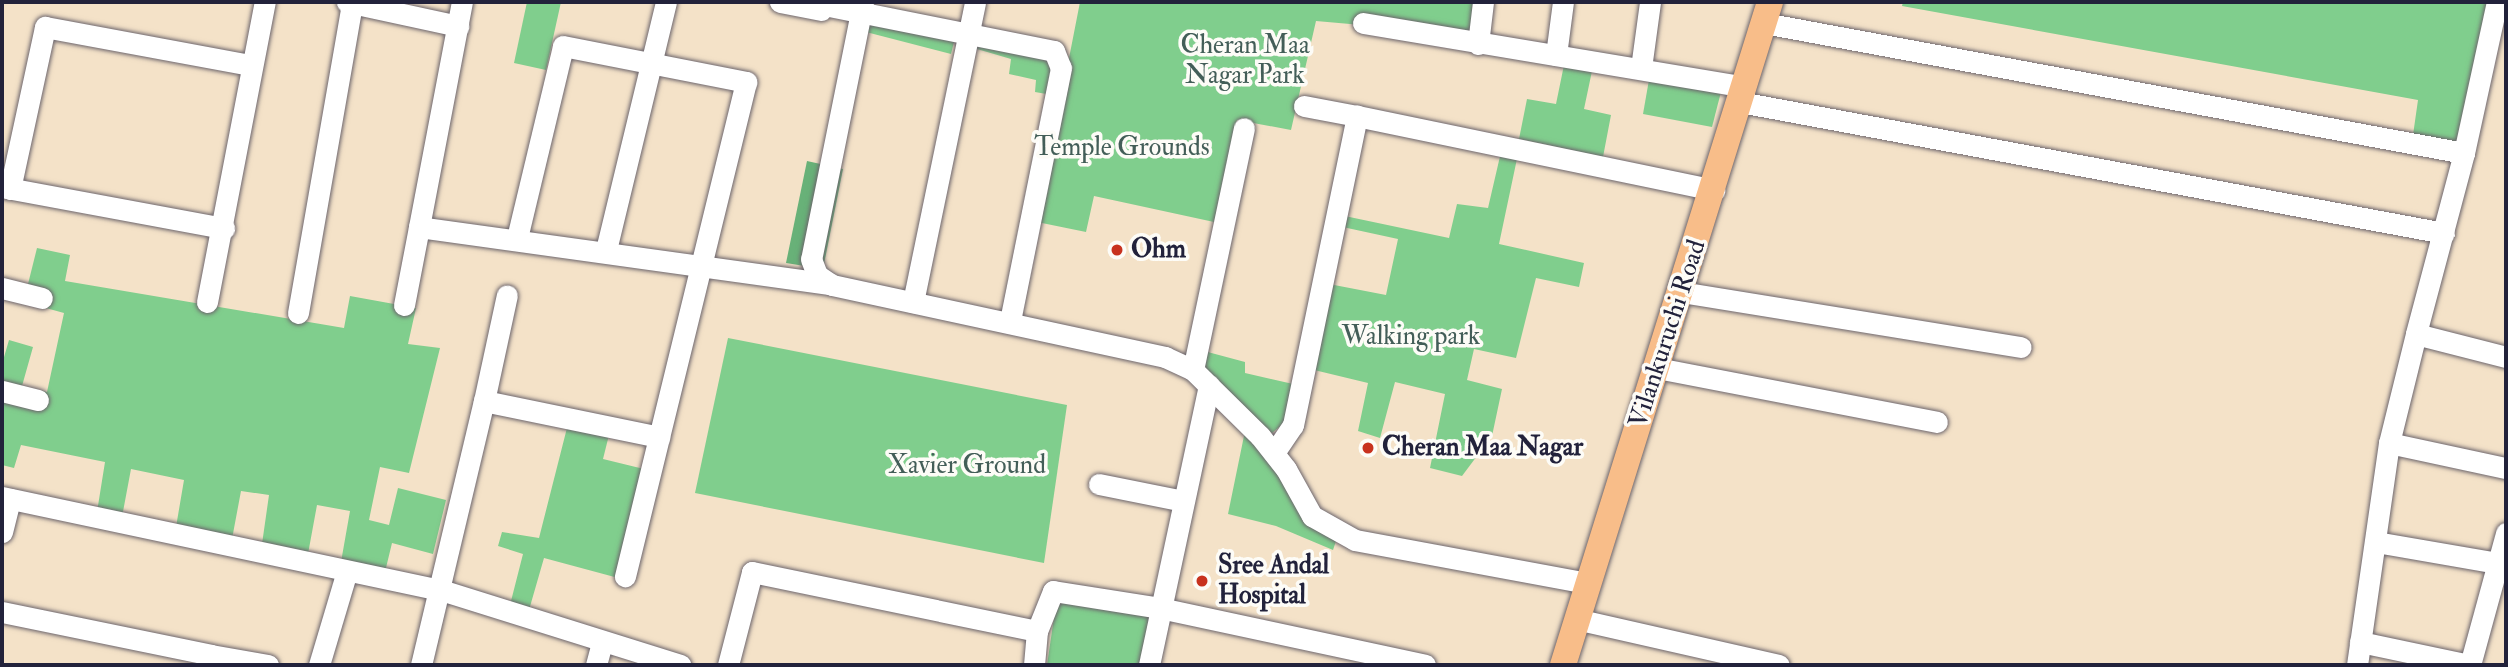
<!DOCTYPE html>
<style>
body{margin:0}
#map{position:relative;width:2508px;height:667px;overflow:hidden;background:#f4e2c8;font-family:"IM FELL Double Pica",serif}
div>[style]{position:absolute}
.green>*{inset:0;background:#80ce8d}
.forest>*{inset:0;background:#68b178}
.roads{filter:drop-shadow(0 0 2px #6c656c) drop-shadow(0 0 2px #6c656c)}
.minor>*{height:21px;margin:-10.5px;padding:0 10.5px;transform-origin:10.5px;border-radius:10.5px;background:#fff}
.major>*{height:26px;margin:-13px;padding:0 13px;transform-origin:13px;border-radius:13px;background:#f8bd89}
.dots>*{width:19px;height:19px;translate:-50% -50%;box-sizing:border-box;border:4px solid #fdfcf7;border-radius:50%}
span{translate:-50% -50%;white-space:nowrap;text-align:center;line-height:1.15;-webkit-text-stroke:7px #fdfcf7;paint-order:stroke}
.park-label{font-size:26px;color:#435e58}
.poi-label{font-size:26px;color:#22223b;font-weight:700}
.left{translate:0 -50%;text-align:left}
.street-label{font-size:26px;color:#22223b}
.frame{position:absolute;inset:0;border:4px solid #22223b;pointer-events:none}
</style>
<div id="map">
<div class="green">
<div style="clip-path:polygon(527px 2px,561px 2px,546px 70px,514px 63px)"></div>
<div style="clip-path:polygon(1080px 2px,1468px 2px,1479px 3px,1475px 35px,1316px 21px,1291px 130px,1237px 120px,1214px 222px,1094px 196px,1086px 232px,1037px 222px)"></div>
<div style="clip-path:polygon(1903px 2px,2490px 2px,2457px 143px,2413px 135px,2418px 100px,1902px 6px)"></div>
<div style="clip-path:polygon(867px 18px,956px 34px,951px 54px,866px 32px)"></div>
<div style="clip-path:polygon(978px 39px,1052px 53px,1052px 95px,1035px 92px,1036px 80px,1009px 74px,1011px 59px,977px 49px)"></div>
<div style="clip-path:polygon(1564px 65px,1592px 71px,1584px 109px,1611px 115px,1603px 157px,1519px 139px,1527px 99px,1556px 104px)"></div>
<div style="clip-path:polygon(1650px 74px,1722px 88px,1712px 127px,1643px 114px)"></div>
<div style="clip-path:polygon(1501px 152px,1518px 154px,1499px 244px,1584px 263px,1579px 287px,1536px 278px,1516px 358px,1474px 349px,1467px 380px,1502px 389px,1492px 436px,1462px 476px,1430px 468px,1445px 394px,1395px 382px,1380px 438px,1358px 431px,1368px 383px,1310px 369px,1329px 284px,1386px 295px,1398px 239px,1338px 226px,1340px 215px,1449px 238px,1457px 204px,1488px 208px)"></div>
<div style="clip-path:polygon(37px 248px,70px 255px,65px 281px,344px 328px,350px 296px,416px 308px,408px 344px,440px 348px,409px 473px,380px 467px,369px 520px,389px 525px,398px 488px,446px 500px,433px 554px,392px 543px,385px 572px,341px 562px,350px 511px,317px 505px,308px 554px,262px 544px,269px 495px,241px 491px,232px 539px,176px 527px,184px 480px,131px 469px,122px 517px,97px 512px,105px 462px,21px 445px,14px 468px,2px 465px,2px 364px,9px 340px,33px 347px,22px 386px,47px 392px,64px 313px,2px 296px,27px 288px)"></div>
<div style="clip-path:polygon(728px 338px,1067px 405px,1044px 563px,695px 493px)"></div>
<div style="clip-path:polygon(1204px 351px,1245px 362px,1245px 373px,1293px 384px,1284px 423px,1272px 433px,1202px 367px)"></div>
<div style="clip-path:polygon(569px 420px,610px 431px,603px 459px,648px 470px,622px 579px,544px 558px,529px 610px,510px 605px,523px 554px,498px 546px,502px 532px,539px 538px)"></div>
<div style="clip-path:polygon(1245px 431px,1337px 538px,1333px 550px,1276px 526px,1228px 514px)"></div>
<div style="clip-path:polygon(1057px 597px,1151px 613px,1140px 665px,1047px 665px)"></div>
</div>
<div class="forest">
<div style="clip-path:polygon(807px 161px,843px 169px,823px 269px,786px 263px)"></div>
</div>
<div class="roads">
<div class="minor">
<div style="left:347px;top:2px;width:114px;rotate:12.2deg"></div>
<div style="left:780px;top:2px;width:42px;rotate:11deg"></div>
<div style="left:809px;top:2px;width:250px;rotate:11.3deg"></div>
<div style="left:1054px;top:51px;width:18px;rotate:68deg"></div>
<div style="left:1061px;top:68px;width:258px;rotate:101.4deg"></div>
<div style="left:863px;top:2px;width:262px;rotate:101.4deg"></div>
<div style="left:811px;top:259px;width:17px;rotate:69deg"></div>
<div style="left:817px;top:275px;width:18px;rotate:34deg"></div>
<div style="left:832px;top:285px;width:341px;rotate:12.2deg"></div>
<div style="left:1165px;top:357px;width:31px;rotate:25deg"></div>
<div style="left:1193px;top:370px;width:94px;rotate:44.6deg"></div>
<div style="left:1260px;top:436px;width:42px;rotate:51.8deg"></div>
<div style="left:1286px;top:469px;width:54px;rotate:61deg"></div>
<div style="left:1312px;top:516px;width:49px;rotate:29.2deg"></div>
<div style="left:1355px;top:540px;width:236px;rotate:10.5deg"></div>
<div style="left:1363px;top:23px;width:386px;rotate:9.5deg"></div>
<div style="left:1764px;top:23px;width:712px;rotate:10.52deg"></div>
<div style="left:2464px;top:153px;width:155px;rotate:-77.7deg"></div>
<div style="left:1478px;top:44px;width:42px;rotate:-83.2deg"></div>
<div style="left:1556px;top:55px;width:53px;rotate:-82.5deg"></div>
<div style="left:1641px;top:68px;width:67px;rotate:-82.2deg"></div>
<div style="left:1740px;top:102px;width:716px;rotate:10.54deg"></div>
<div style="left:1304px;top:106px;width:54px;rotate:10.7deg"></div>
<div style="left:2464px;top:153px;width:187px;rotate:104.9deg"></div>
<div style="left:2416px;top:334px;width:93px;rotate:14.3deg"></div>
<div style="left:2px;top:187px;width:226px;rotate:10.5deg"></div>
<div style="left:10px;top:189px;width:166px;rotate:-77.8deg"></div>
<div style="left:45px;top:27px;width:209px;rotate:10.5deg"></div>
<div style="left:419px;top:227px;width:229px;rotate:-79.2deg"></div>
<div style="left:517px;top:238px;width:197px;rotate:-76.5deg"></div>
<div style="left:563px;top:46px;width:187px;rotate:11.1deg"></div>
<div style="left:746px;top:82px;width:509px;rotate:103.76deg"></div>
<div style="left:606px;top:250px;width:255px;rotate:-76.4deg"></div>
<div style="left:2px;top:288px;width:41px;rotate:14deg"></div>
<div style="left:1681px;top:292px;width:344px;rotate:9.2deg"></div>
<div style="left:207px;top:302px;width:306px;rotate:-79.1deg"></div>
<div style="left:913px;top:302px;width:306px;rotate:-78.3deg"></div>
<div style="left:404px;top:305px;width:79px;rotate:-79.1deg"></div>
<div style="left:419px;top:227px;width:415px;rotate:7.9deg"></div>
<div style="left:298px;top:313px;width:315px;rotate:-80.1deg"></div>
<div style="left:1657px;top:368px;width:285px;rotate:10.9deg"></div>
<div style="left:1193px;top:370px;width:247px;rotate:-78.1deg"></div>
<div style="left:2px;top:391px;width:37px;rotate:14deg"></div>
<div style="left:484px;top:401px;width:108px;rotate:-77.8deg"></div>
<div style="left:2389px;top:443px;width:120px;rotate:12.1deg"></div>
<div style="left:1274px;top:453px;width:34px;rotate:-56deg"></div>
<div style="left:1293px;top:425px;width:316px;rotate:-78.3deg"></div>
<div style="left:1357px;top:116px;width:365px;rotate:11.7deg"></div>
<div style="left:1099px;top:484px;width:86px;rotate:11.4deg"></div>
<div style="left:2px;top:497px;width:449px;rotate:12deg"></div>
<div style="left:441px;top:590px;width:251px;rotate:17.4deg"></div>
<div style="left:2px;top:532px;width:34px;rotate:-76deg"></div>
<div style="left:2376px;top:542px;width:124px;rotate:9.8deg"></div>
<div style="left:2px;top:612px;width:213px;rotate:11.6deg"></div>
<div style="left:211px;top:655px;width:10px;rotate:101deg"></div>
<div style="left:1576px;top:619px;width:208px;rotate:12.8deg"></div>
<div style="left:2360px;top:642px;width:111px;rotate:11.9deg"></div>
<div style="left:211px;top:655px;width:58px;rotate:10deg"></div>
<div style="left:319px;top:665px;width:98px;rotate:-73.4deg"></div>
<div style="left:421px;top:665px;width:271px;rotate:-76.6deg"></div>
<div style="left:484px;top:401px;width:179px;rotate:11.6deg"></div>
<div style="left:596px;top:665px;width:24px;rotate:-75deg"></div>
<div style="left:728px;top:665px;width:96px;rotate:-75.5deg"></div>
<div style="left:752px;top:572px;width:291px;rotate:11.7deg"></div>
<div style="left:1034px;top:665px;width:34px;rotate:-85deg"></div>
<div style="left:1037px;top:631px;width:43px;rotate:-68.2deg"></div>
<div style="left:1053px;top:591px;width:108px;rotate:9deg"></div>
<div style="left:1160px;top:608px;width:271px;rotate:12.1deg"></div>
<div style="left:1149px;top:665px;width:286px;rotate:-77.9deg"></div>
<div style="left:2357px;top:665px;width:224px;rotate:-81.8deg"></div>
<div style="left:2389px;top:443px;width:112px;rotate:-76.1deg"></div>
<div style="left:2470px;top:665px;width:137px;rotate:-74.7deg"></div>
</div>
<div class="major">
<div style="left:1563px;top:665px;width:695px;rotate:-72.66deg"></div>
</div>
</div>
<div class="dots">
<div style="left:1117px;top:250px;background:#c8321e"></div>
<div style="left:1368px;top:448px;background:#c8321e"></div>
<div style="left:1202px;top:581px;background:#c8321e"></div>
</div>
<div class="park-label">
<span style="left:1245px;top:61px">Cheran Maa<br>Nagar Park</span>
<span style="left:1122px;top:148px">Temple Grounds</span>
<span style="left:1411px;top:337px">Walking park</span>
<span style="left:967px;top:466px">Xavier Ground</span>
</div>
<div class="poi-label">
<span class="left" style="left:1131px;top:250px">Ohm</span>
<span class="left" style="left:1382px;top:448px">Cheran Maa Nagar</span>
<span class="left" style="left:1218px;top:581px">Sree Andal<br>Hospital</span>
</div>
<div class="street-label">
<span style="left:1668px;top:334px;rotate:-72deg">Vilankuruchi Road</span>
</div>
<div class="frame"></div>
</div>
